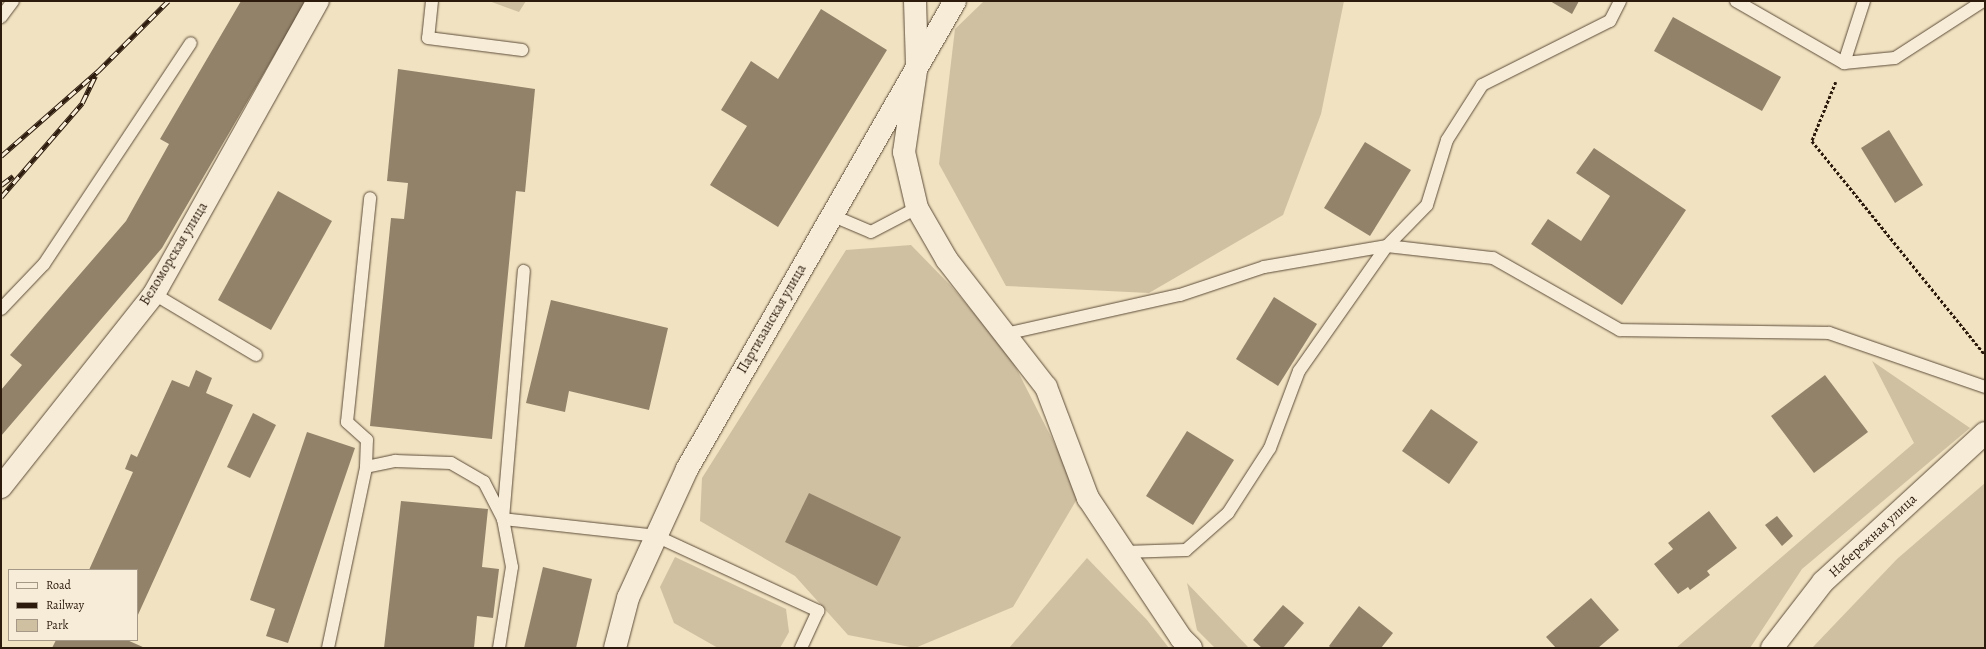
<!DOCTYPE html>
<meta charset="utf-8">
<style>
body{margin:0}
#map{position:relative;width:1986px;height:649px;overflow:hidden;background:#f1e2c1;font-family:Alegreya,serif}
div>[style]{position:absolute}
.green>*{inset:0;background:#d0c0a2}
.building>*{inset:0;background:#92826a}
.path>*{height:2.5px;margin-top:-1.25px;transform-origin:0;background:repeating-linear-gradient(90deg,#2c1a0c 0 3px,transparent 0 5px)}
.roads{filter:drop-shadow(0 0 1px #5d4c39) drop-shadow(0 0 1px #5d4c39)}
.lane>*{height:12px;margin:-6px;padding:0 6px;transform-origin:6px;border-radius:6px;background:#f6ecd7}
.street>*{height:22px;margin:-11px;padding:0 11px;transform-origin:11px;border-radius:11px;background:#f6ecd7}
.rail>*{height:4.5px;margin-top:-2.25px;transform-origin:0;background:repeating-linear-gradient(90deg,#f6ecd7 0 9px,#2c1a0c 0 18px);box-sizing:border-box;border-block:1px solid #2c1a0c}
span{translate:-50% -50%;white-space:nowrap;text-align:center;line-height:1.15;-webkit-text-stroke:3px #f6ecd7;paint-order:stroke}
.street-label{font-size:14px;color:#2c1a0c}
.frame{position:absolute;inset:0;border:2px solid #2c1a0c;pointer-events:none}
.legend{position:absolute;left:8px;top:569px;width:130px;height:72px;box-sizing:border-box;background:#f6ecd7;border:1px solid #a59886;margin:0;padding:5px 7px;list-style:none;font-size:12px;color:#2c1a0c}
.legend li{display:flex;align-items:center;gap:8px;height:20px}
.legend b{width:20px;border:1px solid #a59886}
</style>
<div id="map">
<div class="green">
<div style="clip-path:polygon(489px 1px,526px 1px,519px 12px)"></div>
<div style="clip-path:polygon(984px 1px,1344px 1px,1321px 114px,1283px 215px,1149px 293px,1006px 286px,939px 164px,955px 29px)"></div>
<div style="clip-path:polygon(911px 245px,951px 286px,1010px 356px,1080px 494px,1013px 607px,915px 648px,848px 635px,795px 576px,700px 521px,702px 478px,846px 250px)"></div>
<div style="clip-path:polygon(1872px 361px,1970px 428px,1802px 569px,1750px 648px,1676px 648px,1914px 443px)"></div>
<div style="clip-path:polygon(1985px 483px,1985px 648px,1812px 648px,1897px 559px)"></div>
<div style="clip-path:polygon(675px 557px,786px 609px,789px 632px,780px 648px,718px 648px,674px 623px,660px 587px)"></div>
<div style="clip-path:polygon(1087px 558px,1147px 620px,1169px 648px,1009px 648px)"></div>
<div style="clip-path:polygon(1187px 583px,1249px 648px,1215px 648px,1197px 630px)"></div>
</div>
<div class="building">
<div style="clip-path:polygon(241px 1px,306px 1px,162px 248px,1px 436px,1px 390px,22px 365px,10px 355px,126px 221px,169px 144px,160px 139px)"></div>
<div style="clip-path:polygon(1550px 1px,1579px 1px,1572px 14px)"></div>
<div style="clip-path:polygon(821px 9px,887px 50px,778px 227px,710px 185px,747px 126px,721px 110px,751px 61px,778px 79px)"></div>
<div style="clip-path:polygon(1673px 17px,1781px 77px,1762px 111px,1654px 51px)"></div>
<div style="clip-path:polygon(398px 69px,535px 89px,525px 192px,516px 191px,492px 439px,370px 426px,391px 218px,404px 219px,408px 183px,387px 181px)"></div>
<div style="clip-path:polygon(1889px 130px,1923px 185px,1895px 203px,1861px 148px)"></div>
<div style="clip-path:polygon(1365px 142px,1411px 170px,1370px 236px,1324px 208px)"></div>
<div style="clip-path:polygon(1594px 148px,1686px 210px,1622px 305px,1531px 244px,1548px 219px,1581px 241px,1610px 196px,1576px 173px)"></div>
<div style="clip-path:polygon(278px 191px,332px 221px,271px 330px,218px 300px)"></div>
<div style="clip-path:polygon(1274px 297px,1317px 324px,1278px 386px,1236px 359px)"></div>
<div style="clip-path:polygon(551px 300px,668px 328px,649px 410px,569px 391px,565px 412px,526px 403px)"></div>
<div style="clip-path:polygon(196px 370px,212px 378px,206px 393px,233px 405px,137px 617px,137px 570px,89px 570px,133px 472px,125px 469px,131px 454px,137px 457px,172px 380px,189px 387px)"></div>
<div style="clip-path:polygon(1825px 375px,1868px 432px,1814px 473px,1771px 416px)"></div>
<div style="clip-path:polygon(1431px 409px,1478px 442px,1449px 484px,1402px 451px)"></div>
<div style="clip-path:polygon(253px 413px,276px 425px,250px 478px,227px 467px)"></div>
<div style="clip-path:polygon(1187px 431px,1234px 460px,1193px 525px,1146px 496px)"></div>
<div style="clip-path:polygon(307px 432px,355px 448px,288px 643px,266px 636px,275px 609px,250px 600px)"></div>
<div style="clip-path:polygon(809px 493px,901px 537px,877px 586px,785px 542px)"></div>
<div style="clip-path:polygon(401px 501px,488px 509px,482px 567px,499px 569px,493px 618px,477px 616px,474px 648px,384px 648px)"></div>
<div style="clip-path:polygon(1709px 511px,1737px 548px,1707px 571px,1710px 575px,1690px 590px,1688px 587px,1678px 594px,1654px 564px,1673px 549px,1668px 543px)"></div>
<div style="clip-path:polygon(1777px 516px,1793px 536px,1782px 546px,1765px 525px)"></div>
<div style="clip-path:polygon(543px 567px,592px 579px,576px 648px,524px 648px)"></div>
<div style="clip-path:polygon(1591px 598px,1619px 630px,1598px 648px,1556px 648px,1546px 637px)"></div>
<div style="clip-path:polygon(1283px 605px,1304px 623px,1283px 648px,1262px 648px,1253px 640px)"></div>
<div style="clip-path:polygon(1359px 606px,1393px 633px,1381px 648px,1331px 648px,1329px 646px)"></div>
<div style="clip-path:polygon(56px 640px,127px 640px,145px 648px,52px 648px)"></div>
</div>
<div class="path">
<div style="left:1836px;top:82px;width:64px;rotate:112.1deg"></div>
<div style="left:1812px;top:141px;width:275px;rotate:51deg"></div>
</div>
<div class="roads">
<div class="lane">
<div style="left:432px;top:1px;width:37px;rotate:96deg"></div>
<div style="left:428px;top:38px;width:95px;rotate:7.3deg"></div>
<div style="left:1736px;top:1px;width:125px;rotate:29.9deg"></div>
<div style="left:1864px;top:1px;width:65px;rotate:107.9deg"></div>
<div style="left:1844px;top:63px;width:51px;rotate:-5.6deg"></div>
<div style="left:1895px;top:58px;width:105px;rotate:-32.9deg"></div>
<div style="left:1px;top:17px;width:20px;rotate:-53deg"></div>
<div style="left:831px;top:215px;width:43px;rotate:23deg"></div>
<div style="left:871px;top:232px;width:52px;rotate:-27.6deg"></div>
<div style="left:154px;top:294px;width:119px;rotate:30.9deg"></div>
<div style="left:1px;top:309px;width:62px;rotate:-46.3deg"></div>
<div style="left:44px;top:264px;width:265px;rotate:-56.4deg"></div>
<div style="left:1005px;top:334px;width:179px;rotate:-12.6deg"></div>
<div style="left:1180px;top:295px;width:89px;rotate:-18.4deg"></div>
<div style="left:1264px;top:267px;width:125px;rotate:-9.7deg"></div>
<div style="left:1387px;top:246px;width:107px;rotate:6.5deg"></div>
<div style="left:1493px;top:258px;width:146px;rotate:29.6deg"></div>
<div style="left:1620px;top:330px;width:209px;rotate:0.8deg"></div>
<div style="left:1829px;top:333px;width:165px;rotate:19.1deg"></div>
<div style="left:366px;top:467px;width:27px;rotate:-88deg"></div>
<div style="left:367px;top:440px;width:27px;rotate:-138deg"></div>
<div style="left:347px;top:422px;width:225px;rotate:-84.1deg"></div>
<div style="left:1124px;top:552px;width:62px;rotate:-1.8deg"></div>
<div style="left:1186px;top:550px;width:56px;rotate:-41.4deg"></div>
<div style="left:1228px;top:513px;width:77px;rotate:-57.1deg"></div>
<div style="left:1270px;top:448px;width:82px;rotate:-69.4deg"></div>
<div style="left:1299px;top:371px;width:153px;rotate:-54.9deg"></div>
<div style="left:1387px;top:246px;width:57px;rotate:-45.7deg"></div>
<div style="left:1427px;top:205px;width:68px;rotate:-72.9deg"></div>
<div style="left:1447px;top:140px;width:65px;rotate:-57.5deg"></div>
<div style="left:1482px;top:85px;width:143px;rotate:-26.6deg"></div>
<div style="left:1610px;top:21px;width:22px;rotate:-63deg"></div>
<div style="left:328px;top:648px;width:185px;rotate:-78.1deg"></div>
<div style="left:366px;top:467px;width:30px;rotate:-12deg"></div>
<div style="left:395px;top:461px;width:56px;rotate:2deg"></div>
<div style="left:451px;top:463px;width:38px;rotate:30deg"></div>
<div style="left:484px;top:482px;width:42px;rotate:62.8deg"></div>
<div style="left:503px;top:519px;width:154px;rotate:6.3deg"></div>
<div style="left:656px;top:536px;width:179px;rotate:24.8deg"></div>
<div style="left:818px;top:611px;width:41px;rotate:114.7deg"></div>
<div style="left:499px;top:648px;width:82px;rotate:-80.9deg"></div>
<div style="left:512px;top:567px;width:49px;rotate:-100.6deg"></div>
<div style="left:503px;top:519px;width:249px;rotate:-85.2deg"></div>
</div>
<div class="street">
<div style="left:915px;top:1px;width:63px;rotate:88.2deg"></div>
<div style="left:917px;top:64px;width:89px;rotate:98.4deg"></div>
<div style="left:904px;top:152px;width:57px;rotate:76.9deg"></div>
<div style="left:917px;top:208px;width:60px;rotate:60deg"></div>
<div style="left:947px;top:260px;width:161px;rotate:52.1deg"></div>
<div style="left:1046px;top:387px;width:119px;rotate:69.3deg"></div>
<div style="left:1088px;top:498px;width:168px;rotate:56.4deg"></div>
<div style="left:1181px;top:638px;width:14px;rotate:45deg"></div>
<div style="left:1px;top:487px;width:246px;rotate:-51.6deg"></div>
<div style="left:154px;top:294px;width:336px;rotate:-60.8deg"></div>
<div style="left:615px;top:648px;width:52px;rotate:-75.4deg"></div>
<div style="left:628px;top:598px;width:142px;rotate:-65.4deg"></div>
<div style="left:687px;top:469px;width:539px;rotate:-60.2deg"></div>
<div style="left:1772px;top:648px;width:83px;rotate:-52.3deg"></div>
<div style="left:1823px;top:582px;width:220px;rotate:-42.6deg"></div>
</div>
</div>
<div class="rail">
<div style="left:1px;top:156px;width:129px;rotate:-41.2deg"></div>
<div style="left:98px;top:71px;width:99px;rotate:-45deg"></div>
<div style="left:1px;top:185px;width:15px;rotate:-37deg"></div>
<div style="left:1px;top:197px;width:124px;rotate:-49.2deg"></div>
<div style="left:82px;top:103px;width:30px;rotate:-64deg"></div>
</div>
<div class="street-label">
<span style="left:174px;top:254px;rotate:-59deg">Беломорская улица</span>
<span style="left:772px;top:319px;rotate:-60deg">Партизанская улица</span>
<span style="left:1873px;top:536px;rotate:-43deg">Набережная улица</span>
</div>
<div class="frame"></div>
<ul class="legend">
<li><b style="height:5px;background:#f6ecd7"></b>Road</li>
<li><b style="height:5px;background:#2c1a0c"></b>Railway</li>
<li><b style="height:11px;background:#d0c0a2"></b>Park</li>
</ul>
</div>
